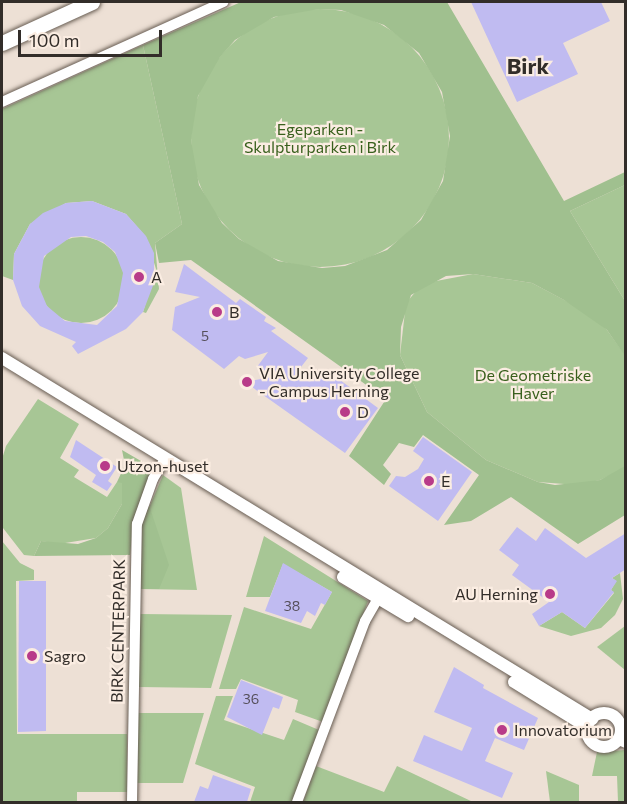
<!DOCTYPE html>
<style>
body{margin:0}
#map{position:relative;width:627px;height:804px;overflow:hidden;background:#ede0d5;font-family:Commissioner,sans-serif}
div>[style]{position:absolute}
.green>*{inset:0;background:#a7c695}
.round{border-radius:50%}
.forest>*{inset:0;background:#a0c08f}
.building>*{inset:0;background:#c0bbf1}
.roads{filter:drop-shadow(0 0 2px #685d53) drop-shadow(0 0 2px #685d53)}
.minor>*{height:10px;margin:-5px;padding:0 5px;transform-origin:5px;border-radius:5px;background:#fff}
.tertiary>*{height:12px;margin:-6px;padding:0 6px;transform-origin:6px;border-radius:6px;background:#fff}
.tertiary>.ring{margin:-6px;padding:0;box-sizing:content-box;background:none;border:12px solid #fff;border-radius:50%}
.secondary>*{height:15px;margin:-7.5px;padding:0 7.5px;transform-origin:7.5px;border-radius:7.5px;background:#fff}
.dots>*{width:16px;height:16px;translate:-50% -50%;box-sizing:border-box;border:3px solid #fbede2;border-radius:50%}
span{translate:-50% -50%;white-space:nowrap;text-align:center;line-height:1.15;-webkit-text-stroke:4.5px #fbede2;paint-order:stroke}
.number-label{font-size:14px;color:#56505b}
.number-label span{-webkit-text-stroke-width:0}
.park-label{font-size:16px;color:#39601d}
.poi-label{font-size:16px;color:#322d29}
.left{translate:0 -50%;text-align:left}
.right{translate:-100% -50%;text-align:right}
.street-label{font-size:16px;color:#322d29}
.district-label{font-size:22px;color:#322d29;font-weight:700}
.frame{position:absolute;inset:0;border:3px solid #322d29;pointer-events:none}
.scale{position:absolute;left:18px;top:30px;width:144px;height:27px;box-sizing:border-box;border:3px solid #322d29;border-top:0;padding-left:8px;font-size:18px;line-height:21px;white-space:nowrap;color:#322d29;-webkit-text-stroke:4px #fbede2;paint-order:stroke}
</style>
<div id="map">
<div class="green">
<div class="round" style="left:191px;top:9px;width:258px;height:258px"></div>
<div style="clip-path:polygon(143px 45px,182px 224px,155px 243px,159px 289px,146px 313px,143px 312px,156px 269px,146px 237px,126px 214px,92px 201px,66px 203px,30px 224px,14px 254px,13px 280px,2px 276px,2px 109px)"></div>
<div style="clip-path:polygon(625px 185px,625px 301px,570px 211px)"></div>
<div class="round" style="left:38px;top:237px;width:86px;height:86px"></div>
<div style="clip-path:polygon(473px 274px,532px 283px,587px 312px,607px 330px,625px 355px,625px 466px,621px 470px,600px 480px,577px 485px,538px 482px,486px 460px,427px 412px,400px 355px,406px 303px,417px 290px,431px 282px)"></div>
<div style="clip-path:polygon(38px 399px,79px 424px,60px 458px,79px 470px,74px 477px,107px 497px,117px 482px,122px 482px,122px 504px,108px 528px,96px 538px,59px 544px,41px 541px,34px 556px,24px 555px,3px 528px,2px 459px,6px 446px)"></div>
<div style="clip-path:polygon(163px 475px,181px 488px,197px 590px,141px 589px,142px 524px)"></div>
<div style="clip-path:polygon(264px 536px,368px 601px,323px 722px,295px 712px,298px 700px,241px 679px,236px 689px,219px 689px,244px 607px,311px 629px,332px 592px,283px 564px,270px 597px,246px 597px)"></div>
<div style="clip-path:polygon(2px 541px,20px 563px,34px 570px,34px 580px,16px 581px,17px 734px,127px 734px,127px 792px,77px 792px,77px 802px,2px 802px)"></div>
<div style="clip-path:polygon(620px 573px,623px 599px,615px 615px,601px 628px,571px 636px,539px 626px,562px 612px,585px 628px,614px 593px,611px 590px,616px 581px,612px 578px)"></div>
<div style="clip-path:polygon(140px 614px,232px 615px,211px 688px,139px 687px)"></div>
<div style="clip-path:polygon(625px 626px,625px 670px,597px 647px)"></div>
<div style="clip-path:polygon(216px 696px,233px 696px,224px 720px,284px 740px,293px 719px,319px 730px,292px 802px,250px 802px,255px 787px,195px 764px)"></div>
<div style="clip-path:polygon(138px 713px,204px 713px,183px 783px,136px 783px)"></div>
<div style="clip-path:polygon(625px 750px,625px 802px,618px 802px,617px 776px,592px 776px,597px 752px)"></div>
<div style="clip-path:polygon(316px 766px,384px 792px,397px 766px,473px 802px,303px 802px)"></div>
<div style="clip-path:polygon(546px 771px,579px 785px,579px 802px,550px 802px)"></div>
</div>
<div class="forest">
<div style="clip-path:polygon(evenodd,241px 2px,447px 2px,564px 201px,625px 172px,625px 185px,570px 211px,625px 301px,625px 356px,607px 330px,564px 300px,532px 283px,473px 274px,446px 276px,411px 295px,401px 327px,400px 355px,427px 412px,486px 460px,538px 482px,555px 485px,600px 480px,625px 466px,625px 515px,578px 544px,511px 497px,471px 521px,444px 525px,479px 475px,423px 435px,414px 447px,399px 443px,383px 465px,391px 474px,384px 485px,349px 456px,386px 399px,191px 260px,159px 263px,155px 243px,182px 224px,143px 45px,241px 2px,319px 9px,341px 10px,384px 25px,419px 53px,442px 92px,450px 136px,443px 181px,421px 220px,387px 250px,345px 266px,322px 268px,278px 261px,239px 239px,222px 223px,199px 185px,191px 140px,198px 96px,220px 57px,235px 40px,274px 17px,319px 9px)"></div>
<div style="clip-path:polygon(122px 450px,153px 468px,134px 518px,130px 555px,34px 556px,41px 541px,78px 544px,96px 538px,108px 528px,122px 504px,122px 483px,117px 482px,125px 465px)"></div>
<div style="clip-path:polygon(149px 505px,169px 565px,159px 589px,141px 589px,142px 524px)"></div>
</div>
<div class="building">
<div style="clip-path:polygon(471px 2px,601px 2px,610px 21px,563px 43px,578px 74px,517px 102px)"></div>
<div style="clip-path:polygon(evenodd,92px 201px,126px 214px,146px 236px,154px 253px,154px 283px,143px 312px,126px 329px,78px 354px,72px 346px,76px 342px,40px 326px,22px 306px,13px 280px,14px 254px,30px 224px,43px 213px,66px 203px,92px 201px,86px 236px,103px 242px,115px 252px,123px 273px,117px 306px,97px 325px,65px 321px,47px 306px,39px 287px,44px 256px,71px 237px,86px 236px)"></div>
<div style="clip-path:polygon(184px 264px,236px 303px,240px 299px,266px 317px,264px 321px,276px 328px,271px 331px,308px 358px,294px 376px,325px 369px,378px 408px,345px 453px,245px 382px,272px 377px,257px 367px,268px 352px,245px 359px,239px 356px,224px 369px,172px 330px,175px 307px,200px 297px,175px 292px)"></div>
<div style="clip-path:polygon(423px 437px,472px 472px,438px 521px,389px 486px,396px 476px,405px 477px,418px 469px,424px 459px,413px 451px)"></div>
<div style="clip-path:polygon(76px 440px,117px 467px,108px 481px,112px 484px,107px 491px,92px 482px,96px 475px,70px 457px)"></div>
<div style="clip-path:polygon(517px 527px,536px 541px,545px 528px,586px 558px,626px 533px,626px 569px,612px 578px,617px 581px,611px 590px,614px 592px,585px 628px,562px 612px,539px 626px,532px 614px,549px 602px,512px 575px,519px 565px,499px 550px)"></div>
<div style="clip-path:polygon(283px 563px,332px 592px,325px 605px,321px 603px,315px 616px,307px 611px,301px 623px,265px 611px)"></div>
<div style="clip-path:polygon(19px 581px,46px 581px,46px 731px,18px 732px)"></div>
<div style="clip-path:polygon(454px 667px,484px 685px,483px 688px,538px 718px,524px 750px,495px 738px,485px 761px,513px 773px,502px 798px,413px 761px,424px 735px,462px 751px,472px 728px,434px 712px)"></div>
<div style="clip-path:polygon(241px 680px,283px 697px,279px 709px,273px 707px,262px 735px,227px 717px)"></div>
<div style="clip-path:polygon(213px 775px,251px 789px,247px 802px,194px 802px,200px 786px,208px 789px)"></div>
</div>
<div class="roads">
<div class="minor">
<div style="left:2px;top:102px;width:243px;rotate:-24.3deg"></div>
<div style="left:619px;top:740px;width:8px;rotate:23deg"></div>
<div style="left:132px;top:802px;width:278px;rotate:-89deg"></div>
<div style="left:137px;top:524px;width:48px;rotate:-70.4deg"></div>
<div style="left:153px;top:479px;width:23px;rotate:-59deg"></div>
<div style="left:297px;top:802px;width:193px;rotate:-69.4deg"></div>
<div style="left:365px;top:621px;width:34px;rotate:-60deg"></div>
</div>
<div class="tertiary">
<div style="left:2px;top:358px;width:692px;rotate:31.46deg"></div>
<div style="left:343px;top:577px;width:76px;rotate:31deg"></div>
<div style="left:514px;top:682px;width:86px;rotate:31.7deg"></div>
<div class="ring" style="left:587px;top:713px;width:22px;height:22px"></div>
</div>
<div class="secondary">
<div style="left:2px;top:43px;width:99px;rotate:-24.5deg"></div>
</div>
</div>
<div class="dots">
<div style="left:139px;top:277px;background:#b83b89"></div>
<div style="left:217px;top:312px;background:#b83b89"></div>
<div style="left:247px;top:382px;background:#b83b89"></div>
<div style="left:345px;top:412px;background:#b83b89"></div>
<div style="left:105px;top:466px;background:#b83b89"></div>
<div style="left:429px;top:481px;background:#b83b89"></div>
<div style="left:550px;top:594px;background:#b83b89"></div>
<div style="left:32px;top:656px;background:#b83b89"></div>
<div style="left:502px;top:730px;background:#b83b89"></div>
</div>
<div class="number-label">
<span style="left:205px;top:336px">5</span>
<span style="left:292px;top:606px">38</span>
<span style="left:251px;top:699px">36</span>
</div>
<div class="park-label">
<span style="left:320px;top:138px">Egeparken -<br>Skulpturparken i Birk</span>
<span style="left:533px;top:384px">De Geometriske<br>Haver</span>
</div>
<div class="poi-label">
<span class="left" style="left:151px;top:277px">A</span>
<span class="left" style="left:229px;top:312px">B</span>
<span class="left" style="left:259px;top:382px">VIA University College<br>- Campus Herning</span>
<span class="left" style="left:357px;top:412px">D</span>
<span class="left" style="left:117px;top:466px">Utzon-huset</span>
<span class="left" style="left:441px;top:481px">E</span>
<span class="right" style="left:538px;top:594px">AU Herning</span>
<span class="left" style="left:44px;top:656px">Sagro</span>
<span class="left" style="left:514px;top:730px">Innovatorium</span>
</div>
<div class="street-label">
<span style="left:118px;top:631px;rotate:-89deg">BIRK CENTERPARK</span>
</div>
<div class="district-label">
<span style="left:528px;top:66px">Birk</span>
</div>
<div class="frame"></div>
<div class="scale">100 m</div>
</div>
